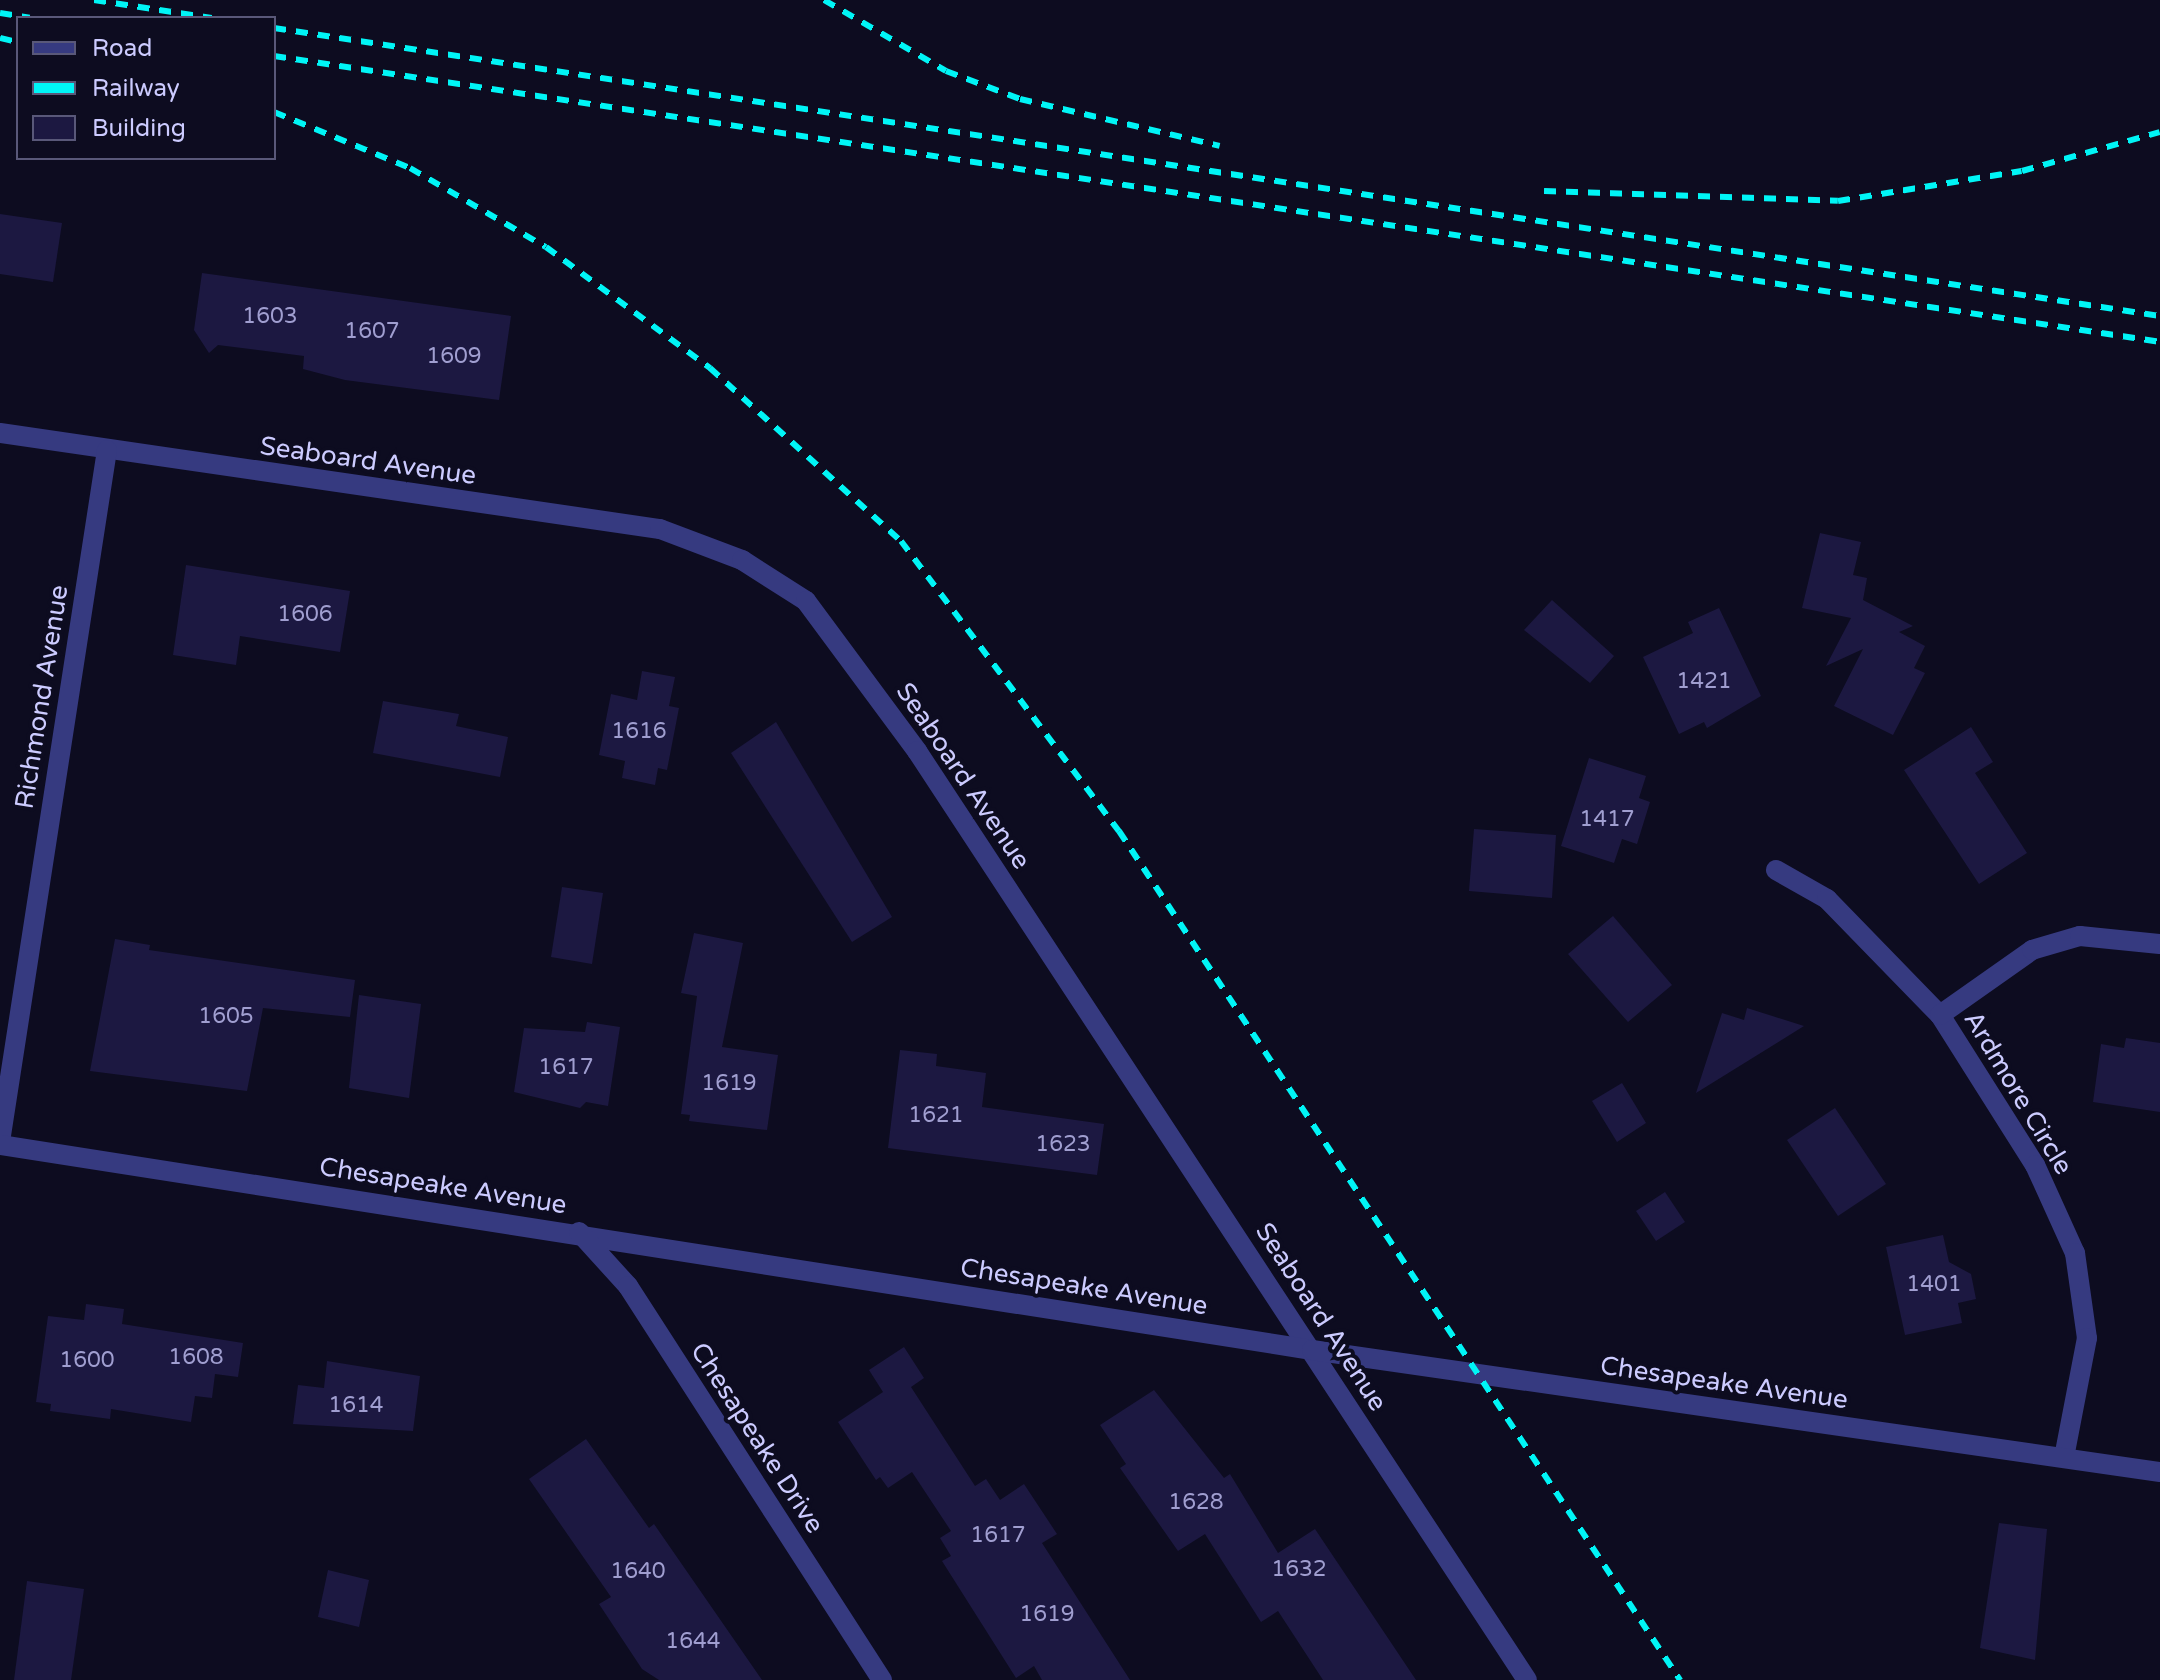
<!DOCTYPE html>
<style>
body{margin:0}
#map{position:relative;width:2160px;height:1680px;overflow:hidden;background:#0d0c20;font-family:"Varela Round",sans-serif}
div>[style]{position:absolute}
.building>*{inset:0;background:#1c1841}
.minor>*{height:20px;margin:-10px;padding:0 10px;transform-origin:10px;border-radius:10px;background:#363a80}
.rail>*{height:6px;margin-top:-3px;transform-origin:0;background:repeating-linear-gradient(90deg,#00f5f6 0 12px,transparent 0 22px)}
span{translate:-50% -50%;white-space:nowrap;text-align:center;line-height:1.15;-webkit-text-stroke:8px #0d0c20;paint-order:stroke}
.number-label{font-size:22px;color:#a09ed0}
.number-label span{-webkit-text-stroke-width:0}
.street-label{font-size:26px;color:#cccbff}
.legend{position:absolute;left:16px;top:16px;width:260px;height:144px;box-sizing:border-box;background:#0d0c20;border:2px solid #595879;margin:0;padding:10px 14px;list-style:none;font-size:24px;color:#cccbff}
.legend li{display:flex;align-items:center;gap:16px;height:40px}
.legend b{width:40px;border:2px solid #595879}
</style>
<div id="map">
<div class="building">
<div style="clip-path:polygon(0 214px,62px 223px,53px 282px,0 274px)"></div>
<div style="clip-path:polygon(202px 273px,511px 316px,499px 400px,345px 380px,303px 369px,304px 356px,218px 345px,209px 353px,194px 330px)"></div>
<div style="clip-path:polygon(1820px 533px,1861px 542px,1853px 575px,1867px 578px,1863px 600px,1913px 626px,1899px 632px,1925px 646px,1914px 668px,1925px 673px,1893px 735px,1834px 706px,1863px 649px,1826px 666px,1851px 618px,1802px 608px)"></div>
<div style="clip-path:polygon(186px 565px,350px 591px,340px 652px,240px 636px,236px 665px,173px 655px)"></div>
<div style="clip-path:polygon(1552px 600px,1614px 656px,1590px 683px,1524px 630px)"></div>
<div style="clip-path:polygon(1719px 608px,1761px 696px,1707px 728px,1704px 722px,1679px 734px,1643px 657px,1693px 633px,1688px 622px)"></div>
<div style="clip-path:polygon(642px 671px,675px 677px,669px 706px,679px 708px,667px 770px,658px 768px,655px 785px,622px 778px,625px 761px,599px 755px,611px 694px,637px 700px)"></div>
<div style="clip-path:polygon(383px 701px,459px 714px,456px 726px,508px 737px,500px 777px,373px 753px)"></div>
<div style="clip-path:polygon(776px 722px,892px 917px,852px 942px,731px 753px)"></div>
<div style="clip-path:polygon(1971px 727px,1993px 762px,1975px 773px,2027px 853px,1979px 884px,1904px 770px)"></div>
<div style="clip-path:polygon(1589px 758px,1646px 776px,1639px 798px,1650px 802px,1637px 844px,1622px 839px,1614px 863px,1561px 846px)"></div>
<div style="clip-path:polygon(1474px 829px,1556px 835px,1552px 898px,1469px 891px)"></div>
<div style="clip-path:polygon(562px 887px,603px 893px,592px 964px,551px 957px)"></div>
<div style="clip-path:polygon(1613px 916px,1672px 985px,1628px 1022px,1568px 954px)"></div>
<div style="clip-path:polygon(694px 933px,743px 943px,722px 1047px,778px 1055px,767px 1130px,689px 1121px,690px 1115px,681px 1114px,697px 996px,681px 993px)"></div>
<div style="clip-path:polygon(115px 939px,150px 945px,149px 950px,355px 980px,350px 1017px,263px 1008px,247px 1091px,90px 1071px)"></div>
<div style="clip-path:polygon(359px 995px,421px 1004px,409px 1098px,349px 1088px)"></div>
<div style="clip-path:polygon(1747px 1008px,1804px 1026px,1696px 1093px,1722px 1013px,1744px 1020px)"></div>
<div style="clip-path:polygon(587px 1022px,620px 1027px,608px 1106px,586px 1102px,580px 1108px,514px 1092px,524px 1028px,585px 1032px)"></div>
<div style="clip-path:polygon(2126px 1038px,2160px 1043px,2160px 1112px,2093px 1102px,2101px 1044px,2124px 1048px)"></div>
<div style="clip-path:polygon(900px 1050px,937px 1054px,936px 1066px,986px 1073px,982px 1107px,1104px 1124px,1097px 1175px,888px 1148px)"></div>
<div style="clip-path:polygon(1622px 1083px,1646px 1123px,1617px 1142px,1592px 1101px)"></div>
<div style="clip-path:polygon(1835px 1108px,1886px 1184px,1838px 1216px,1787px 1140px)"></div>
<div style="clip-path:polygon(1665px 1192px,1685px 1222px,1656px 1241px,1636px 1211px)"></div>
<div style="clip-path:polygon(1943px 1235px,1949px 1262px,1971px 1274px,1976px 1299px,1958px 1303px,1962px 1323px,1905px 1335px,1886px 1247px)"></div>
<div style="clip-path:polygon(86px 1304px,124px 1309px,122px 1324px,243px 1343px,238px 1377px,215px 1374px,212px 1398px,195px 1396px,191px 1422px,111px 1409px,110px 1419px,50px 1411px,51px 1404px,36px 1402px,48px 1316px,84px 1320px)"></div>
<div style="clip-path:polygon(904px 1347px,924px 1378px,911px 1387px,975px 1486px,986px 1479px,1000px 1500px,1024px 1484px,1057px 1534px,1042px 1543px,1130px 1680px,1042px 1680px,1034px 1666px,1016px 1678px,942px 1561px,951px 1556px,940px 1538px,951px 1531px,912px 1472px,888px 1488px,880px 1477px,876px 1480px,838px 1422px,883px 1392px,869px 1370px)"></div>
<div style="clip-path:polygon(327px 1361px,420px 1376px,413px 1431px,293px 1424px,298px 1385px,324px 1388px)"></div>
<div style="clip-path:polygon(1154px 1390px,1224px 1478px,1230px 1474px,1278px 1553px,1315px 1529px,1416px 1680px,1323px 1680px,1278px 1611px,1261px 1622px,1205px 1534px,1178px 1551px,1120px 1468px,1126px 1464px,1100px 1425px)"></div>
<div style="clip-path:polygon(586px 1439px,649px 1528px,654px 1524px,762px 1680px,659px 1680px,642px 1669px,599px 1604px,611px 1597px,529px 1479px)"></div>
<div style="clip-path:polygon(1999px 1523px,2047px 1529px,2035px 1660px,1980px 1648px)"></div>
<div style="clip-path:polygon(328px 1570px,369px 1580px,359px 1627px,318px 1617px)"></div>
<div style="clip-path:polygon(27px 1581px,84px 1589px,71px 1680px,14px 1680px)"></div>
</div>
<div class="minor">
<div style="left:0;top:433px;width:667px;rotate:8.28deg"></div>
<div style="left:660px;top:529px;width:88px;rotate:20.7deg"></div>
<div style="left:742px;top:560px;width:76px;rotate:32.6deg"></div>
<div style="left:806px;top:601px;width:187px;rotate:53.5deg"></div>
<div style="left:917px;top:751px;width:1111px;rotate:56.71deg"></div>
<div style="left:1776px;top:870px;width:59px;rotate:29.6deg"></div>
<div style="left:1827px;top:899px;width:162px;rotate:45.8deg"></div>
<div style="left:1940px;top:1015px;width:178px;rotate:57.7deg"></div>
<div style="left:2035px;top:1165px;width:97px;rotate:65.6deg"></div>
<div style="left:2075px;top:1253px;width:86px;rotate:82deg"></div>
<div style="left:2087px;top:1338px;width:122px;rotate:100.9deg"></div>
<div style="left:1940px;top:1015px;width:113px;rotate:-35.2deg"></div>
<div style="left:2032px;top:950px;width:50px;rotate:-16.3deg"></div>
<div style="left:2080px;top:936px;width:80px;rotate:5.7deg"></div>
<div style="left:0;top:1142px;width:700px;rotate:-81.21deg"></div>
<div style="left:0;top:1145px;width:1328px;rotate:8.88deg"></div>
<div style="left:1312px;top:1350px;width:857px;rotate:8.19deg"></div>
<div style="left:579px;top:1232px;width:73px;rotate:47.8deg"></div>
<div style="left:628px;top:1286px;width:469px;rotate:57.2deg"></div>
</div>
<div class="rail">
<div style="left:94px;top:0;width:119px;rotate:8.7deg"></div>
<div style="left:824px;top:0;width:141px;rotate:30.2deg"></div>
<div style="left:946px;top:71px;width:79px;rotate:20.7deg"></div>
<div style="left:1020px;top:99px;width:205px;rotate:13.2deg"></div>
<div style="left:0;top:13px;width:30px;rotate:9deg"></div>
<div style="left:274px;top:28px;width:1908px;rotate:8.68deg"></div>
<div style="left:0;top:38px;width:18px;rotate:13deg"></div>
<div style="left:274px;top:56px;width:1908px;rotate:8.62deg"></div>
<div style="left:274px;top:112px;width:147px;rotate:22.4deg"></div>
<div style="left:410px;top:168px;width:157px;rotate:30.2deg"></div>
<div style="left:546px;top:247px;width:204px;rotate:36.4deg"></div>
<div style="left:710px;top:368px;width:258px;rotate:42.2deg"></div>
<div style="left:901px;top:541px;width:363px;rotate:53.1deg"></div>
<div style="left:1119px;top:831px;width:1018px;rotate:56.54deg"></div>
<div style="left:1544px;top:191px;width:294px;rotate:1.9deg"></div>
<div style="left:1838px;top:201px;width:186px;rotate:-9.3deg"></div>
<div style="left:2022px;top:171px;width:143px;rotate:-15.8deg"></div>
</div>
<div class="number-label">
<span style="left:270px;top:317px">1603</span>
<span style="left:372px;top:332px">1607</span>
<span style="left:454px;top:357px">1609</span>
<span style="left:305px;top:615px">1606</span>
<span style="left:1704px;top:682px">1421</span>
<span style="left:639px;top:732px">1616</span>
<span style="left:1607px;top:820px">1417</span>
<span style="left:226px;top:1017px">1605</span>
<span style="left:566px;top:1068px">1617</span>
<span style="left:729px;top:1084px">1619</span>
<span style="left:936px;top:1116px">1621</span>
<span style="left:1063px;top:1145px">1623</span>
<span style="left:1934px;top:1285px">1401</span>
<span style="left:196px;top:1358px">1608</span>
<span style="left:87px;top:1361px">1600</span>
<span style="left:356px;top:1406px">1614</span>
<span style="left:1196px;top:1503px">1628</span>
<span style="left:998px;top:1536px">1617</span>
<span style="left:1299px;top:1570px">1632</span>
<span style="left:638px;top:1572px">1640</span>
<span style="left:1047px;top:1615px">1619</span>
<span style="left:693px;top:1642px">1644</span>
</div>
<div class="street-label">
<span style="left:368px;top:461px;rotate:8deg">Seaboard Avenue</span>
<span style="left:42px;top:697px;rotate:-81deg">Richmond Avenue</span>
<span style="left:963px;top:776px;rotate:56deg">Seaboard Avenue</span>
<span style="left:2018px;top:1093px;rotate:59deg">Ardmore Circle</span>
<span style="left:443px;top:1186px;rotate:9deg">Chesapeake Avenue</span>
<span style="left:1084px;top:1287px;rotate:9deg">Chesapeake Avenue</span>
<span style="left:1321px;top:1317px;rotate:57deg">Seaboard Avenue</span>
<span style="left:1724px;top:1383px;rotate:8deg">Chesapeake Avenue</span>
<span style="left:757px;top:1438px;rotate:57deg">Chesapeake Drive</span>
</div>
<ul class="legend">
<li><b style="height:10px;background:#363a80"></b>Road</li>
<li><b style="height:10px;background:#00f5f6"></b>Railway</li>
<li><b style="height:22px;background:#1c1841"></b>Building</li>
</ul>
</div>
